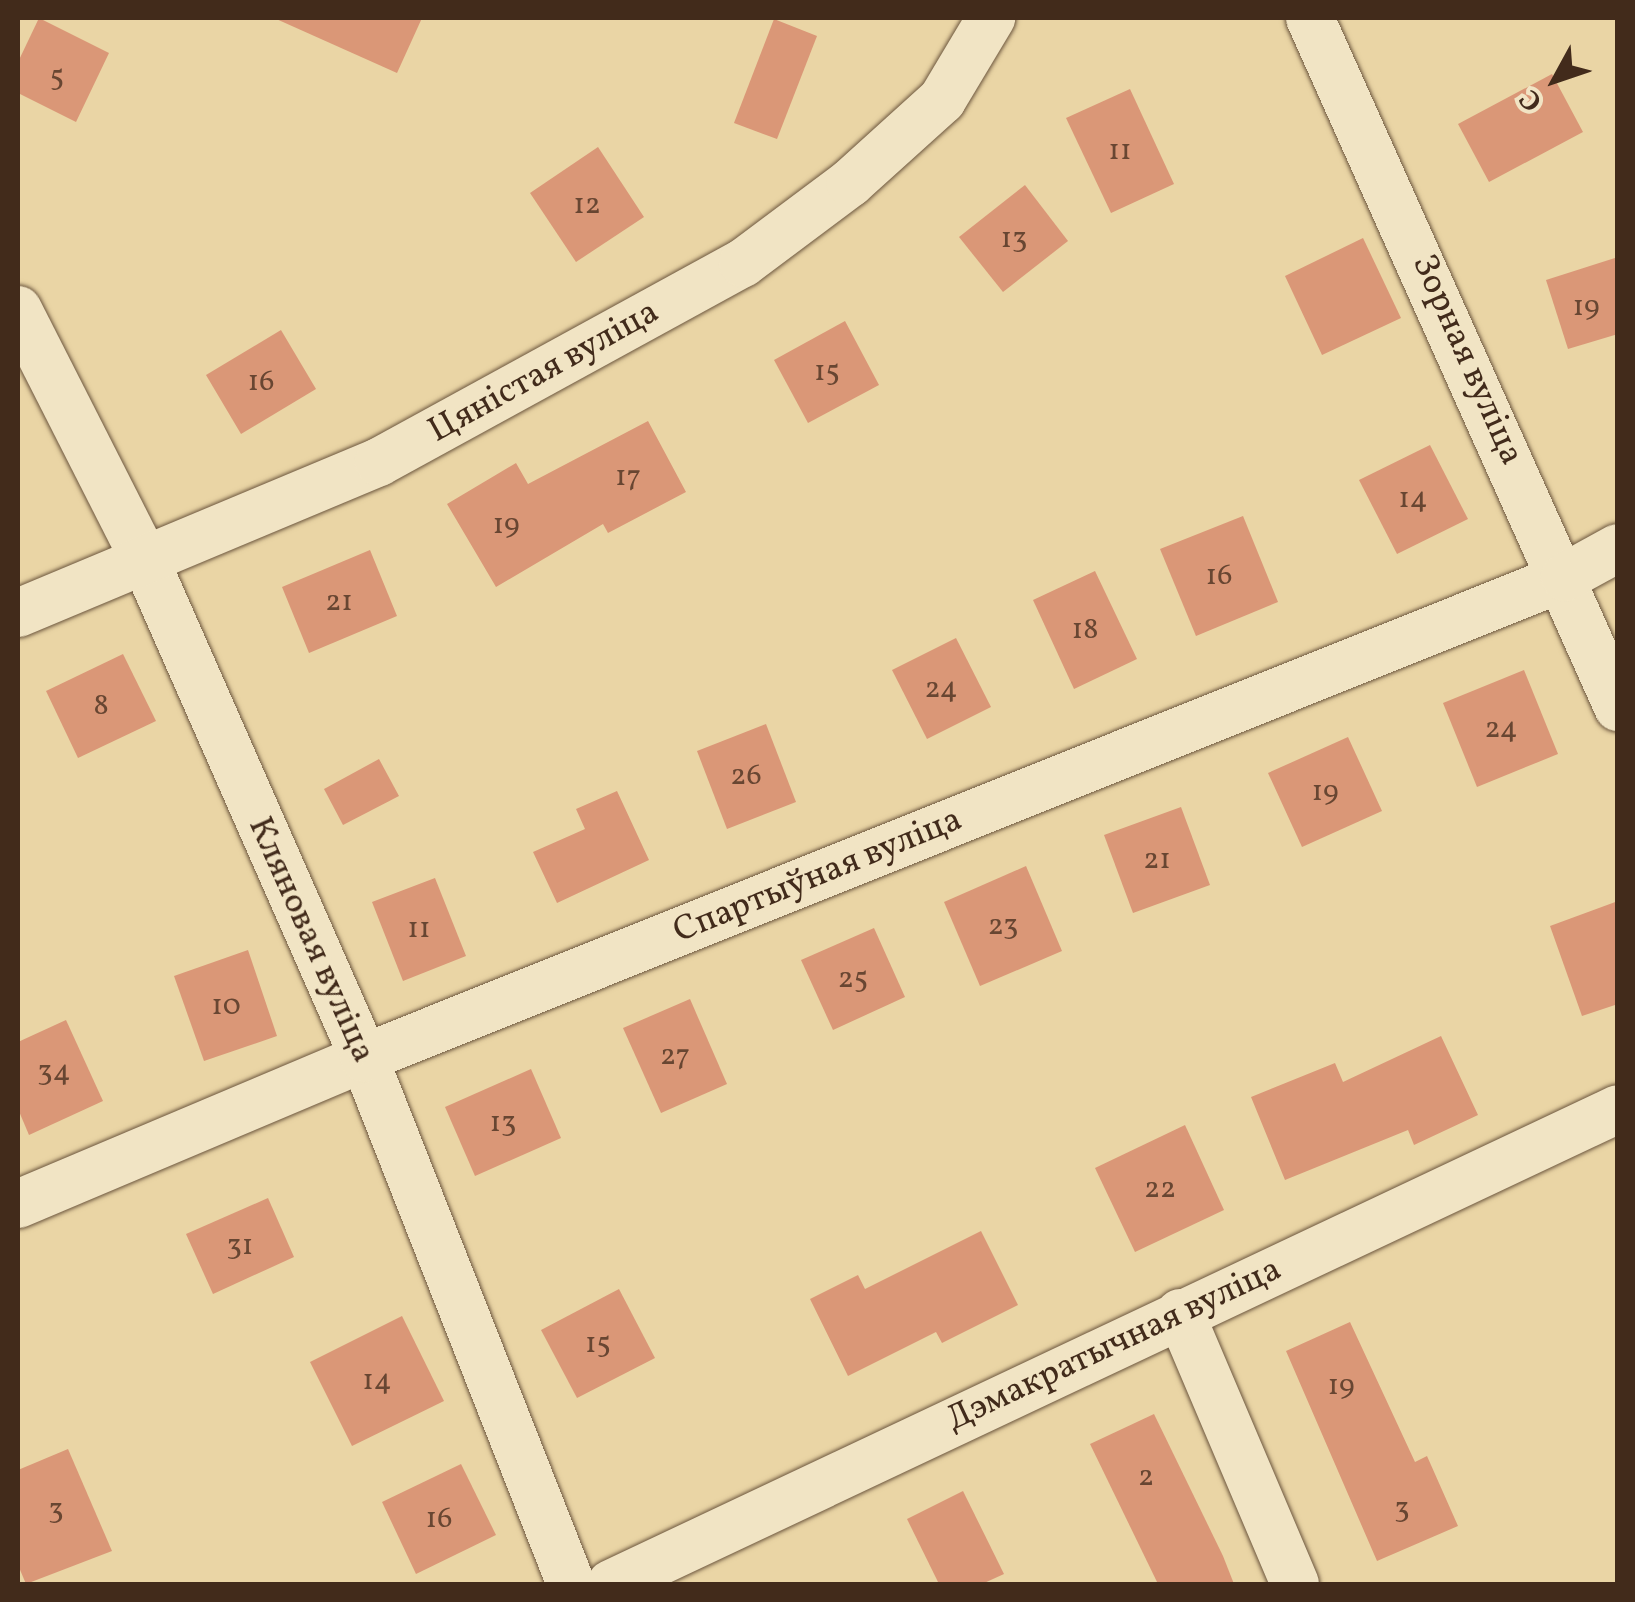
<!DOCTYPE html>
<meta charset="utf-8">
<style>
body{margin:0}
#map{position:relative;width:1635px;height:1602px;overflow:hidden;background:#ead5a5;font-family:Vollkorn,serif}
div>[style]{position:absolute}
.building>*{inset:0;background:#da9777}
.roads{filter:drop-shadow(0 0 2px #6c563e) drop-shadow(0 0 2px #6c563e)}
.minor>*{height:48px;margin:-24px;padding:0 24px;transform-origin:24px;border-radius:24px;background:#f1e4c4}
span{translate:-50% -50%;white-space:nowrap;text-align:center;line-height:1.15;-webkit-text-stroke:8px #f1e4c4;paint-order:stroke}
.number-label{font-size:30px;color:#684632}
.number-label span{-webkit-text-stroke-width:0}
.street-label{font-size:35px;color:#422b1b}
.frame{position:absolute;inset:0;border:20px solid #422b1b;pointer-events:none}
.north{position:absolute;left:1505px;top:30px;width:100px;height:100px;-webkit-text-stroke:8px #f1e4c4;paint-order:stroke;rotate:230deg;font-size:28px;font-weight:700;line-height:40px;text-align:center;color:#422b1b}
.north::after{content:'';display:block;margin:auto;width:35px;height:45px;background:#422b1b;clip-path:polygon(50% 0,100% 100%,50% 72%,0 100%)}
</style>
<div id="map">
<div class="building">
<div style="clip-path:polygon(39px 18px,109px 53px,76px 122px,18px 93px,18px 62px)"></div>
<div style="clip-path:polygon(274px 18px,422px 18px,397px 73px)"></div>
<div style="clip-path:polygon(774px 19px,817px 36px,777px 139px,734px 123px)"></div>
<div style="clip-path:polygon(1552px 74px,1583px 132px,1489px 182px,1458px 124px)"></div>
<div style="clip-path:polygon(1130px 89px,1174px 184px,1111px 213px,1066px 118px)"></div>
<div style="clip-path:polygon(598px 147px,644px 217px,576px 262px,530px 193px)"></div>
<div style="clip-path:polygon(1025px 185px,1068px 241px,1003px 292px,959px 237px)"></div>
<div style="clip-path:polygon(1363px 238px,1401px 318px,1322px 355px,1285px 276px)"></div>
<div style="clip-path:polygon(1618px 257px,1618px 334px,1568px 349px,1546px 280px)"></div>
<div style="clip-path:polygon(845px 321px,879px 385px,808px 423px,774px 360px)"></div>
<div style="clip-path:polygon(281px 330px,316px 389px,241px 434px,206px 375px)"></div>
<div style="clip-path:polygon(648px 421px,686px 492px,608px 533px,603px 524px,496px 587px,447px 504px,516px 463px,528px 484px)"></div>
<div style="clip-path:polygon(1430px 445px,1468px 519px,1397px 554px,1359px 480px)"></div>
<div style="clip-path:polygon(1243px 516px,1278px 602px,1196px 636px,1160px 549px)"></div>
<div style="clip-path:polygon(370px 550px,397px 616px,309px 653px,282px 587px)"></div>
<div style="clip-path:polygon(1095px 571px,1137px 659px,1074px 689px,1033px 600px)"></div>
<div style="clip-path:polygon(956px 638px,991px 707px,927px 739px,892px 670px)"></div>
<div style="clip-path:polygon(123px 654px,156px 721px,78px 758px,46px 691px)"></div>
<div style="clip-path:polygon(1524px 670px,1558px 754px,1477px 787px,1443px 703px)"></div>
<div style="clip-path:polygon(766px 724px,796px 802px,727px 829px,697px 751px)"></div>
<div style="clip-path:polygon(1348px 737px,1382px 811px,1302px 847px,1268px 773px)"></div>
<div style="clip-path:polygon(379px 759px,399px 796px,343px 825px,324px 789px)"></div>
<div style="clip-path:polygon(617px 791px,649px 860px,557px 903px,533px 852px,585px 829px,576px 809px)"></div>
<div style="clip-path:polygon(1181px 807px,1210px 885px,1133px 913px,1104px 835px)"></div>
<div style="clip-path:polygon(1026px 866px,1062px 951px,980px 986px,944px 902px)"></div>
<div style="clip-path:polygon(435px 878px,466px 956px,403px 981px,372px 902px)"></div>
<div style="clip-path:polygon(1618px 901px,1618px 1004px,1582px 1016px,1550px 926px)"></div>
<div style="clip-path:polygon(874px 928px,905px 997px,833px 1030px,801px 960px)"></div>
<div style="clip-path:polygon(248px 950px,277px 1036px,204px 1061px,174px 976px)"></div>
<div style="clip-path:polygon(690px 999px,727px 1084px,661px 1113px,623px 1028px)"></div>
<div style="clip-path:polygon(66px 1020px,103px 1101px,29px 1135px,18px 1109px,18px 1042px)"></div>
<div style="clip-path:polygon(1441px 1036px,1478px 1115px,1414px 1145px,1408px 1130px,1285px 1180px,1251px 1097px,1335px 1063px,1343px 1082px)"></div>
<div style="clip-path:polygon(531px 1069px,561px 1138px,475px 1176px,445px 1107px)"></div>
<div style="clip-path:polygon(1185px 1125px,1224px 1210px,1135px 1252px,1095px 1168px)"></div>
<div style="clip-path:polygon(268px 1198px,294px 1257px,213px 1294px,186px 1234px)"></div>
<div style="clip-path:polygon(981px 1231px,1018px 1305px,942px 1343px,936px 1332px,848px 1376px,810px 1299px,858px 1275px,865px 1289px)"></div>
<div style="clip-path:polygon(619px 1289px,655px 1358px,577px 1398px,541px 1330px)"></div>
<div style="clip-path:polygon(402px 1316px,444px 1401px,352px 1446px,310px 1362px)"></div>
<div style="clip-path:polygon(1350px 1322px,1415px 1462px,1427px 1456px,1458px 1526px,1377px 1561px,1286px 1351px)"></div>
<div style="clip-path:polygon(1154px 1414px,1223px 1556px,1234px 1584px,1158px 1584px,1090px 1444px)"></div>
<div style="clip-path:polygon(68px 1449px,112px 1551px,26px 1584px,18px 1565px,18px 1470px)"></div>
<div style="clip-path:polygon(461px 1464px,496px 1535px,416px 1574px,382px 1502px)"></div>
<div style="clip-path:polygon(963px 1491px,1004px 1574px,982px 1584px,939px 1584px,907px 1519px)"></div>
</div>
<div class="roads">
<div class="minor">
<div style="left:1310px;top:18px;width:755px;rotate:65.91deg"></div>
<div style="left:18px;top:310px;width:280px;rotate:63.1deg"></div>
<div style="left:145px;top:560px;width:544px;rotate:66.26deg"></div>
<div style="left:364px;top:1058px;width:565px;rotate:68.52deg"></div>
<div style="left:18px;top:613px;width:391px;rotate:-22.7deg"></div>
<div style="left:379px;top:462px;width:415px;rotate:-28.7deg"></div>
<div style="left:743px;top:263px;width:134px;rotate:-36.8deg"></div>
<div style="left:850px;top:183px;width:124px;rotate:-42.1deg"></div>
<div style="left:942px;top:100px;width:96px;rotate:-59.1deg"></div>
<div style="left:18px;top:1204px;width:376px;rotate:-22.9deg"></div>
<div style="left:364px;top:1058px;width:1294px;rotate:-21.83deg"></div>
<div style="left:1565px;top:577px;width:60px;rotate:-28.7deg"></div>
<div style="left:1180px;top:1313px;width:294px;rotate:67deg"></div>
<div style="left:611px;top:1584px;width:1113px;rotate:-25.25deg"></div>
</div>
</div>
<div class="number-label">
<span style="left:57px;top:77px">5</span>
<span style="left:1120px;top:151px">11</span>
<span style="left:587px;top:205px">12</span>
<span style="left:1014px;top:239px">13</span>
<span style="left:1586px;top:307px">19</span>
<span style="left:827px;top:372px">15</span>
<span style="left:261px;top:382px">16</span>
<span style="left:628px;top:477px">17</span>
<span style="left:1413px;top:499px">14</span>
<span style="left:506px;top:525px">19</span>
<span style="left:1219px;top:576px">16</span>
<span style="left:339px;top:602px">21</span>
<span style="left:1085px;top:630px">18</span>
<span style="left:941px;top:689px">24</span>
<span style="left:101px;top:706px">8</span>
<span style="left:1501px;top:729px">24</span>
<span style="left:746px;top:776px">26</span>
<span style="left:1325px;top:792px">19</span>
<span style="left:1157px;top:860px">21</span>
<span style="left:1003px;top:926px">23</span>
<span style="left:419px;top:929px">11</span>
<span style="left:853px;top:979px">25</span>
<span style="left:226px;top:1006px">10</span>
<span style="left:675px;top:1056px">27</span>
<span style="left:54px;top:1072px">34</span>
<span style="left:503px;top:1123px">13</span>
<span style="left:1160px;top:1189px">22</span>
<span style="left:240px;top:1246px">31</span>
<span style="left:598px;top:1344px">15</span>
<span style="left:377px;top:1381px">14</span>
<span style="left:1341px;top:1386px">19</span>
<span style="left:1146px;top:1477px">2</span>
<span style="left:1402px;top:1509px">3</span>
<span style="left:56px;top:1510px">3</span>
<span style="left:439px;top:1519px">16</span>
</div>
<div class="street-label">
<span style="left:1467px;top:360px;rotate:66deg">Зорная вуліца</span>
<span style="left:544px;top:372px;rotate:-29deg">Цяністая вуліца</span>
<span style="left:818px;top:876px;rotate:-22deg">Спартыўная вуліца</span>
<span style="left:311px;top:940px;rotate:66deg">Кляновая вуліца</span>
<span style="left:1114px;top:1345px;rotate:-25deg">Дэмакратычная вуліца</span>
</div>
<div class="frame"></div>
<div class="north">С</div>
</div>
